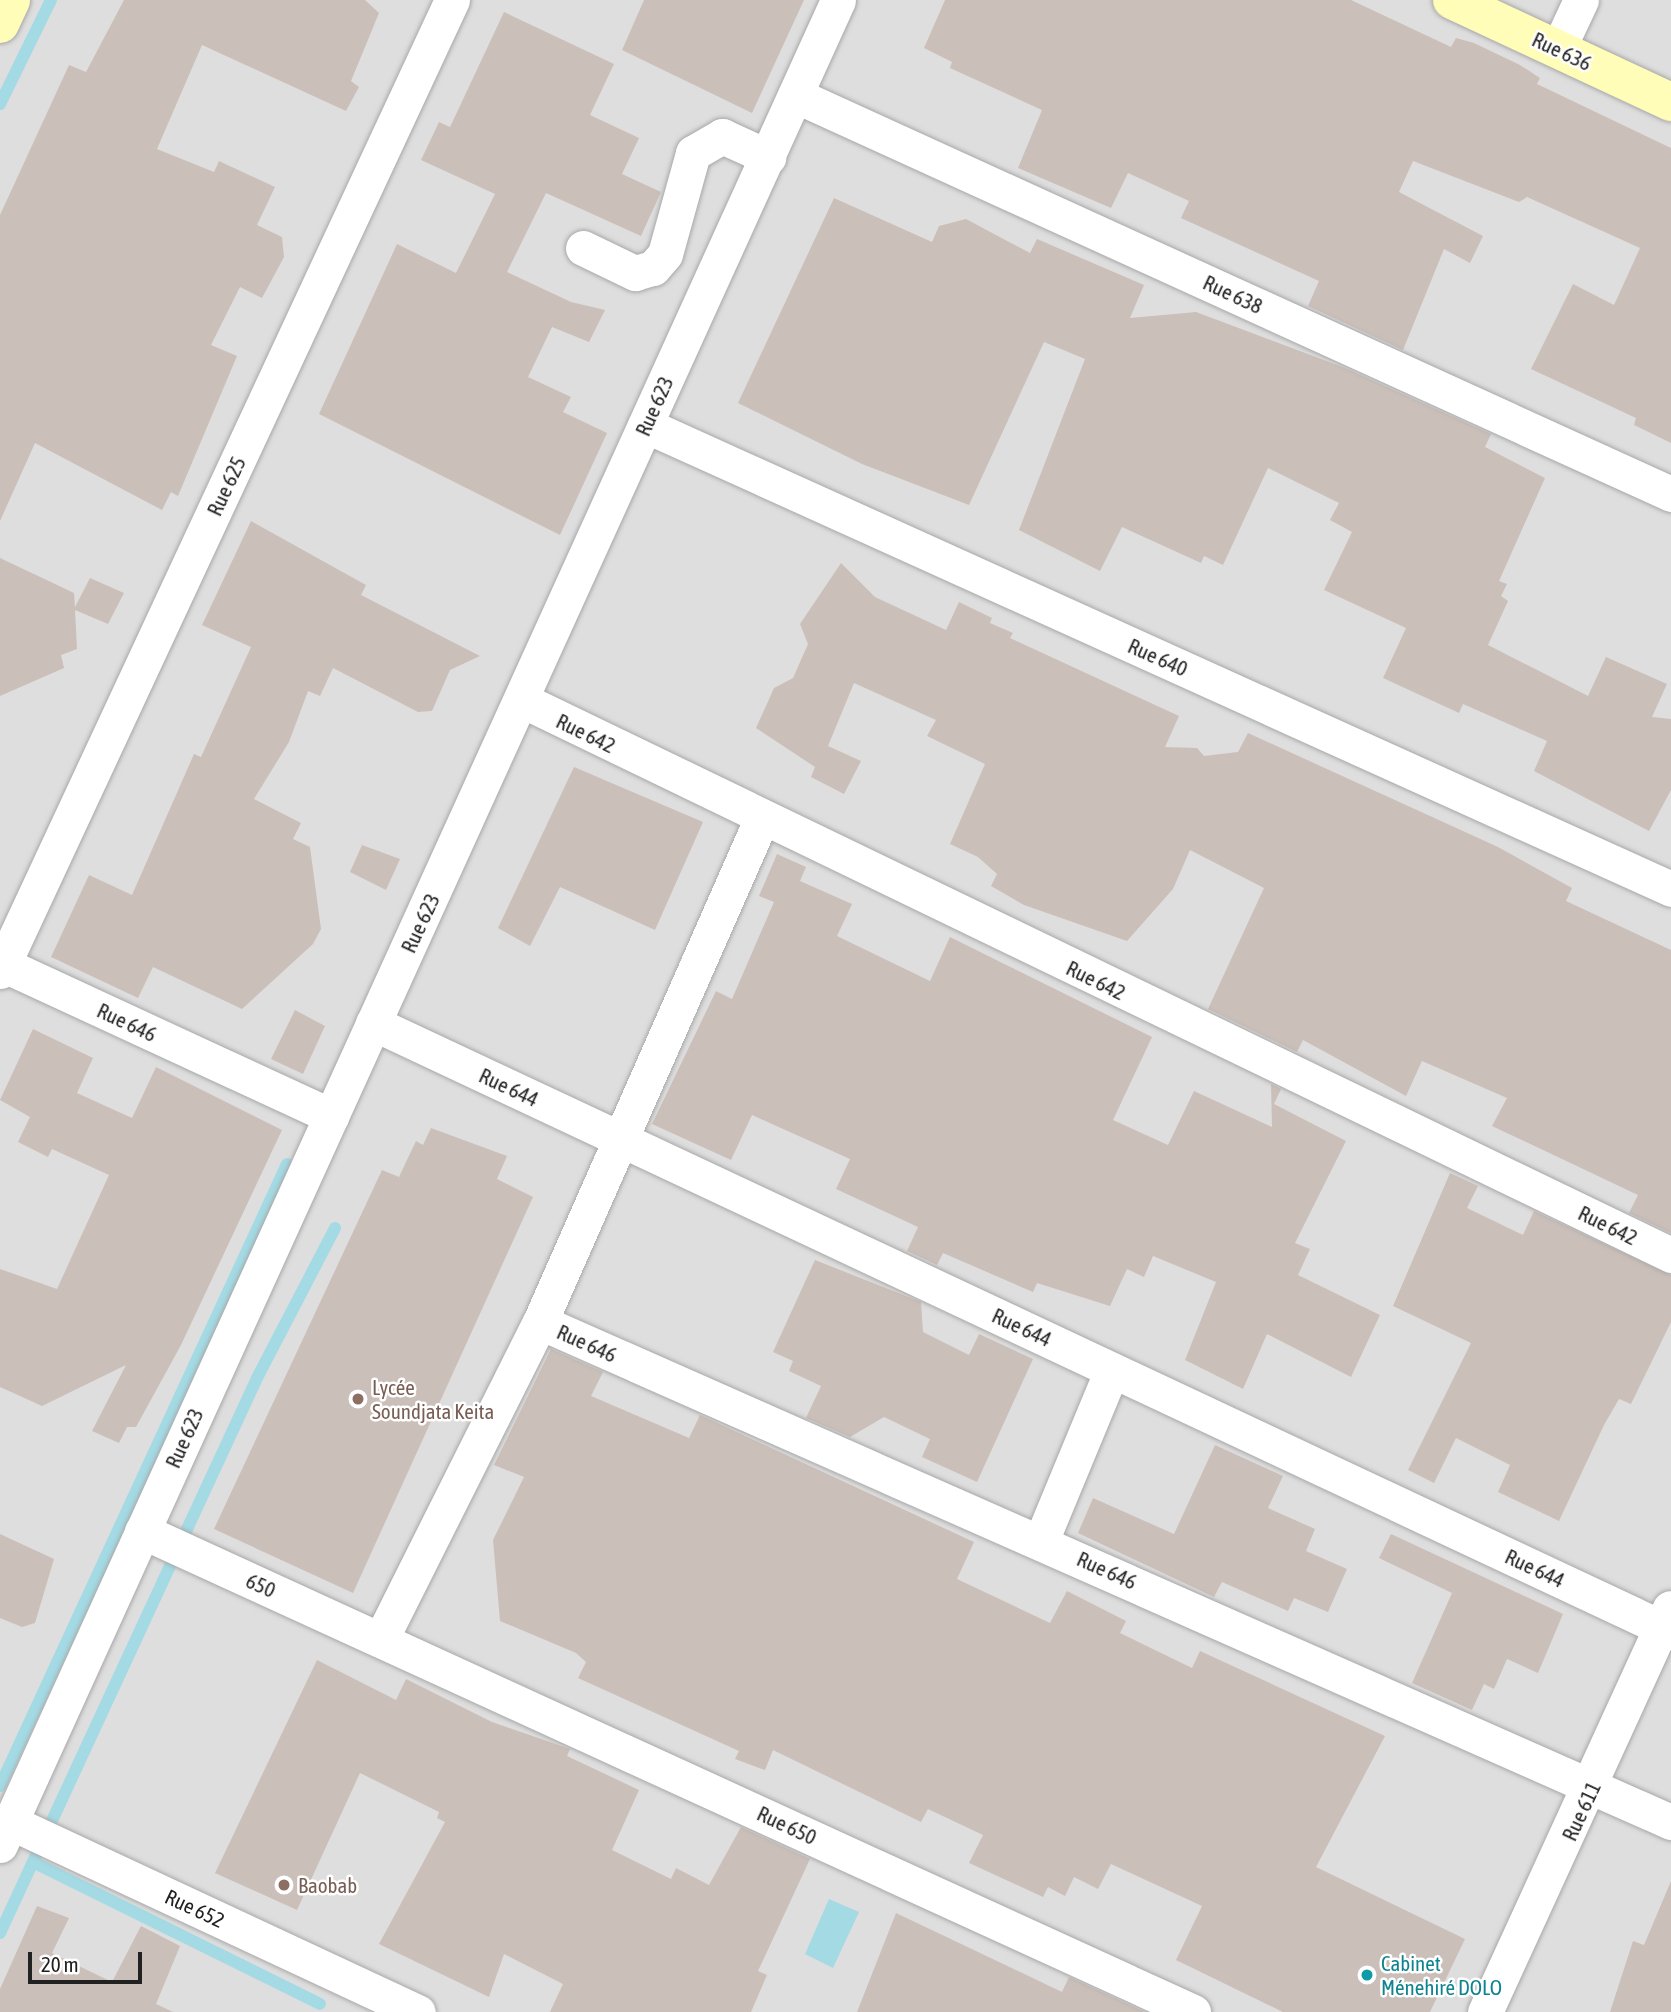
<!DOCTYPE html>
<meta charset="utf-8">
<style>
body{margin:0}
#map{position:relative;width:1671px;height:2012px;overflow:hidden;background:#f2eee7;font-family:"Asap Condensed",sans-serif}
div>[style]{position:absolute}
.residential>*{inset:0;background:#dfdede}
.water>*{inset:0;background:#a3dae4}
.stream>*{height:12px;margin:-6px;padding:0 6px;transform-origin:6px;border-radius:6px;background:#a3dae4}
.building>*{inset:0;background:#cbbfb9}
.roads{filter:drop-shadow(0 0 2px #a8a8a8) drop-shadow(0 0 2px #a8a8a8)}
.street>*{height:35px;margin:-17.5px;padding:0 17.5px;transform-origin:17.5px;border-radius:17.5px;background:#fff}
.secondary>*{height:38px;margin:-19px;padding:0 19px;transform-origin:19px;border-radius:19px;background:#fffdb8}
.dots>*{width:19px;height:19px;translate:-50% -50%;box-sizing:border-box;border:4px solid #fff;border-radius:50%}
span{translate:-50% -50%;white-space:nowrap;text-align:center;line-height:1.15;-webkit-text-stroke:5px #fff;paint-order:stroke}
.street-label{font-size:21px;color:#212121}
.education-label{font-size:21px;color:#785e54}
.left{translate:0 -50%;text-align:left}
.culture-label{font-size:21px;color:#0d838f}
.scale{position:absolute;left:28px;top:1952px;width:114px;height:32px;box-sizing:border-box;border:4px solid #212121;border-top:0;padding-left:9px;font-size:21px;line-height:24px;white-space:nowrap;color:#212121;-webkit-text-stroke:5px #fff;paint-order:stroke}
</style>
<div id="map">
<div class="residential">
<div style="clip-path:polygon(0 0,1671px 0,1671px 2012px,0 2012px)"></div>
</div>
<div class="water">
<div style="clip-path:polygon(829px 1899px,859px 1912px,833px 1968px,805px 1954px)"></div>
</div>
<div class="stream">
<div style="left:0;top:104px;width:116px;rotate:-63.9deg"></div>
<div style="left:0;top:1786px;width:685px;rotate:-65.23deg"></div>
<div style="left:33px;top:1862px;width:320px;rotate:26.3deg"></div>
<div style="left:0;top:1933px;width:612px;rotate:-65.15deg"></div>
<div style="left:257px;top:1378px;width:169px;rotate:-62.5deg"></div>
</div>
<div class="building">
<div style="clip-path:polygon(124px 0,365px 0,379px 13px,351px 81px,359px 87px,346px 111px,202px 45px,157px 149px,214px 172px,219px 161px,275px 187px,257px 225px,282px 237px,284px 257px,262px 298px,240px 287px,211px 345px,237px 356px,178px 496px,171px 492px,162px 510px,35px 443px,0 521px,0 215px,69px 65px,86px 72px)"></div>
<div style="clip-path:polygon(644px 0,804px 0,752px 113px,622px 50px)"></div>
<div style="clip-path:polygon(945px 0,1351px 0,1451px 47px,1456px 38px,1474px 43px,1520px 65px,1540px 78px,1537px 84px,1671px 148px,1671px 443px,1634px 425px,1636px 418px,1531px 369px,1573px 284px,1614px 305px,1640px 248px,1527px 197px,1519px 202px,1413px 161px,1399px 192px,1483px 236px,1470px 263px,1444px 249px,1403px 350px,1308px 306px,1319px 281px,1181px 218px,1189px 201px,1128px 173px,1111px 208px,1018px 168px,1042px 110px,950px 68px,952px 62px,924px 48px)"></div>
<div style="clip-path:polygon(504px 12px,614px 64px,590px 115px,639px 138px,622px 174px,661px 192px,641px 236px,546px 193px,507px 272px,571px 302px,605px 310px,589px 342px,552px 327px,528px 377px,571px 397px,563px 412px,607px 433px,560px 535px,319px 414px,397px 244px,456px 273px,495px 194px,421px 160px,439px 122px,450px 127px)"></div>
<div style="clip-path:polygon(834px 198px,932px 242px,939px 226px,966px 219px,1030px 253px,1037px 239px,1144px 285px,1130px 318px,1196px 312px,1345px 368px,1491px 434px,1485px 447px,1545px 478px,1499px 581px,1507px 584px,1501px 596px,1508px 601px,1488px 645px,1588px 696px,1606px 657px,1667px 684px,1652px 717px,1671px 719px,1671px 790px,1649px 831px,1534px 771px,1547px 741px,1463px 704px,1459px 713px,1383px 678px,1406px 628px,1324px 590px,1352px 532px,1330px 520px,1339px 503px,1268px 468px,1223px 565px,1204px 556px,1201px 563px,1122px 527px,1100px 571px,1019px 530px,1085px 359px,1044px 342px,969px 505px,862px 464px,738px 403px)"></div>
<div style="clip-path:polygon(251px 521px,366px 585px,361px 595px,480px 656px,450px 670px,432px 711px,418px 712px,333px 668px,320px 696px,308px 691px,289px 742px,254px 799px,301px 823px,293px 839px,310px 847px,321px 929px,313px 944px,242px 1009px,153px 967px,138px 998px,51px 957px,89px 875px,132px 895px,194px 754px,201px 757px,251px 647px,202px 625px)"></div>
<div style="clip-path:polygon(0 558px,74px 593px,75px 607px,90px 578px,124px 593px,108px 624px,75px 610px,77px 649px,61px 655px,64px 668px,0 696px)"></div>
<div style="clip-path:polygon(841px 563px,875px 597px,946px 630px,959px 602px,992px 618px,990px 623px,1013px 633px,1010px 638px,1179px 716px,1165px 747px,1197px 748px,1204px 756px,1238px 752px,1248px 733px,1498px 847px,1572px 888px,1566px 901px,1671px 950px,1671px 1233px,1629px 1213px,1638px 1195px,1492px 1126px,1507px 1098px,1422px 1061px,1406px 1096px,1303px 1040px,1297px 1052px,1208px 1009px,1264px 888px,1190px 850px,1173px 889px,1127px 941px,1024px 905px,991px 886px,997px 874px,978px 857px,950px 844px,985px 764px,927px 736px,936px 720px,854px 683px,828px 746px,861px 761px,844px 794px,811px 777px,815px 767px,756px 728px,774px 688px,793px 678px,808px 644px,800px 624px)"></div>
<div style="clip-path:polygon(574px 767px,703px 822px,655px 930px,560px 887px,530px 946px,498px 928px)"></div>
<div style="clip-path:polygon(362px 845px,400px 859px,386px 890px,350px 872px)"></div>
<div style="clip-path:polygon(777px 854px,806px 867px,800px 881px,852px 904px,837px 936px,930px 981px,950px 937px,1152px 1037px,1113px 1120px,1168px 1145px,1194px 1091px,1272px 1127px,1271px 1084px,1281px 1089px,1274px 1104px,1346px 1141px,1295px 1243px,1310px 1249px,1298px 1275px,1380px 1315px,1351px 1377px,1267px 1334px,1243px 1389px,1185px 1360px,1216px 1282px,1153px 1256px,1144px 1277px,1127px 1269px,1110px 1306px,1037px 1283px,1033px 1292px,943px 1253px,937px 1265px,907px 1251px,918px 1227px,836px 1189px,850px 1159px,752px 1115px,731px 1160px,652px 1124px,716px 991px,732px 999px,774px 902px,759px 896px)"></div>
<div style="clip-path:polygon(295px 1010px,325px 1026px,303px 1074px,271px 1059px)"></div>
<div style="clip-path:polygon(33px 1029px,93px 1058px,77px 1093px,132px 1118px,156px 1067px,282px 1130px,181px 1345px,136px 1427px,127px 1427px,119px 1443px,92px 1431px,126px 1365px,42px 1406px,0 1387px,0 1269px,57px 1289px,109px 1175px,52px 1149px,48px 1157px,18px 1142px,30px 1117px,0 1100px)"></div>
<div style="clip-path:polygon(431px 1128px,507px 1156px,497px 1179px,533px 1197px,353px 1593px,214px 1529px,382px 1170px,399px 1177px,416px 1141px,423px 1145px)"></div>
<div style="clip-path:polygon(1450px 1173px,1478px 1186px,1467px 1208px,1523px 1235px,1534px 1211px,1671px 1275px,1671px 1322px,1631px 1404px,1619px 1399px,1604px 1425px,1559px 1521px,1498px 1492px,1510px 1465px,1456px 1438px,1434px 1483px,1408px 1470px,1471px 1343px,1393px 1306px)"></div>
<div style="clip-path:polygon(815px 1260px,921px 1302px,923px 1332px,969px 1355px,979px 1334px,1033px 1359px,977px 1482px,922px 1457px,930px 1439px,884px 1417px,850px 1437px,806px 1418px,821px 1386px,789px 1371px,793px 1361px,773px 1352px)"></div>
<div style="clip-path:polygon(551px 1349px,603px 1372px,591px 1396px,689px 1438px,700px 1415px,974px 1542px,957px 1579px,1050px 1623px,1067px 1591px,1126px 1621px,1120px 1633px,1192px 1668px,1200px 1651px,1385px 1736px,1316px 1867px,1465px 1939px,1430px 2012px,1283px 2012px,1176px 1960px,1202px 1906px,1111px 1864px,1098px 1889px,1074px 1877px,1065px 1896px,1048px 1887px,1043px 1897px,969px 1863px,983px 1835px,928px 1809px,921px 1822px,773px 1750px,765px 1770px,735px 1759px,739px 1751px,578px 1678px,586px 1662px,576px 1653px,500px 1621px,493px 1540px,524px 1477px,494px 1465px)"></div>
<div style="clip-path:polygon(1215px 1445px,1283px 1476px,1268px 1508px,1315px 1529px,1306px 1551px,1347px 1569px,1328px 1612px,1294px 1598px,1288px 1611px,1222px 1582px,1214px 1597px,1078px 1533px,1093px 1498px,1174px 1534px)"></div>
<div style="clip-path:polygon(0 1534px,54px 1559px,35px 1623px,22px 1627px,0 1618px)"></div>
<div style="clip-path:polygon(1391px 1534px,1563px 1614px,1538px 1673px,1507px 1659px,1494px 1689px,1484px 1684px,1472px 1710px,1412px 1683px,1452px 1593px,1379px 1558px)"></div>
<div style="clip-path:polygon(317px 1660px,396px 1700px,406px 1679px,492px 1722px,570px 1749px,567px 1756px,639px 1790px,612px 1850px,671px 1879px,676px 1868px,709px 1885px,741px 1827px,810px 1859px,758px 1971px,767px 1975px,751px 2012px,550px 2012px,563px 1984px,504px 1954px,489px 1997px,379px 1944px,445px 1822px,437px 1818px,439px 1812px,360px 1773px,297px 1910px,215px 1873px)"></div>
<div style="clip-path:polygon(1671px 1881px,1671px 2012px,1610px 2012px,1633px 1941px,1644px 1945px)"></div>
<div style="clip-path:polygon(37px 1906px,69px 1918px,52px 1953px,112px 1982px,141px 1926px,180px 1946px,156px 2004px,173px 2012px,0 2012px,0 1989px)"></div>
<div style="clip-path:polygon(896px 1913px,1062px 1992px,1069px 1977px,1145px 2012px,857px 2012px)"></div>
</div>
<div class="roads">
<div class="street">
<div style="left:1558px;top:49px;width:54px;rotate:-64.9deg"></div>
<div style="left:795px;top:95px;width:963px;rotate:24.49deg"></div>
<div style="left:583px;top:248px;width:58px;rotate:25.7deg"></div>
<div style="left:635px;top:273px;width:19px;rotate:-16deg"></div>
<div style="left:653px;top:268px;width:18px;rotate:-49deg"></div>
<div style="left:665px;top:254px;width:105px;rotate:-74.5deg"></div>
<div style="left:693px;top:153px;width:34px;rotate:-30deg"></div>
<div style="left:722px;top:136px;width:51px;rotate:24.5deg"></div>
<div style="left:645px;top:425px;width:1126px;rotate:24.33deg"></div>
<div style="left:524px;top:701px;width:1274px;rotate:25.78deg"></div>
<div style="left:0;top:963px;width:365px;rotate:24.8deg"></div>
<div style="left:0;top:971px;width:1071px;rotate:-65.04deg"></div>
<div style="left:373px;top:1023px;width:1434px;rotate:25.14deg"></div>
<div style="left:540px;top:1322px;width:1237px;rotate:23.85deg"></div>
<div style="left:142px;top:1531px;width:1156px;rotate:24.59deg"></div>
<div style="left:1041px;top:1541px;width:185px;rotate:-67.5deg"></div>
<div style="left:381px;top:1639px;width:355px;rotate:-63.4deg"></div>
<div style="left:540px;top:1322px;width:548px;rotate:-66.24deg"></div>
<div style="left:10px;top:1822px;width:450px;rotate:25deg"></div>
<div style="left:0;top:1845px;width:2026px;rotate:-65.57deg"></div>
<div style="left:1485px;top:2012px;width:444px;rotate:-65.4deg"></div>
</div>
<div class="secondary">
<div style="left:1452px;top:0;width:242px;rotate:25deg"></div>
<div style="left:0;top:24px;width:26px;rotate:-65deg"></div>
</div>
</div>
<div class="dots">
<div style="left:358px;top:1399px;background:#8d6e63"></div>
<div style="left:284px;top:1885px;background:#8d6e63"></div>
<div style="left:1367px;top:1975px;background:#0f9aa8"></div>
</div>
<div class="street-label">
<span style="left:1562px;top:51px;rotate:25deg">Rue 636</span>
<span style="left:1233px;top:294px;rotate:25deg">Rue 638</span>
<span style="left:654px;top:406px;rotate:-66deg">Rue 623</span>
<span style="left:226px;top:486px;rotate:-65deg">Rue 625</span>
<span style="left:1158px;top:657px;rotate:24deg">Rue 640</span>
<span style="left:586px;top:733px;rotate:26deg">Rue 642</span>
<span style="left:420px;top:923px;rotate:-65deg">Rue 623</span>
<span style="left:1096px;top:980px;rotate:26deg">Rue 642</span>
<span style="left:127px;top:1022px;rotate:25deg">Rue 646</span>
<span style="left:509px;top:1087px;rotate:25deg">Rue 644</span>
<span style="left:1608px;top:1225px;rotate:26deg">Rue 642</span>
<span style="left:1022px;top:1327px;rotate:25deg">Rue 644</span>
<span style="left:587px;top:1343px;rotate:24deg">Rue 646</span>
<span style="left:184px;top:1438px;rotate:-66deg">Rue 623</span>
<span style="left:1535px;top:1568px;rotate:25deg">Rue 644</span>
<span style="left:1107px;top:1570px;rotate:24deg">Rue 646</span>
<span style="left:261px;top:1585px;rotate:24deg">650</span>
<span style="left:1581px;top:1811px;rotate:-65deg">Rue 611</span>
<span style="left:787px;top:1825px;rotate:25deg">Rue 650</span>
<span style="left:195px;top:1908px;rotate:25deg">Rue 652</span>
</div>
<div class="education-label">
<span class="left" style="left:372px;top:1399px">Lycée<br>Soundjata Keita</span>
<span class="left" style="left:298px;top:1885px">Baobab</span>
</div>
<div class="culture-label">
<span class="left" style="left:1381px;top:1975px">Cabinet<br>Ménehiré DOLO</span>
</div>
<div class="scale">20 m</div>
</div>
